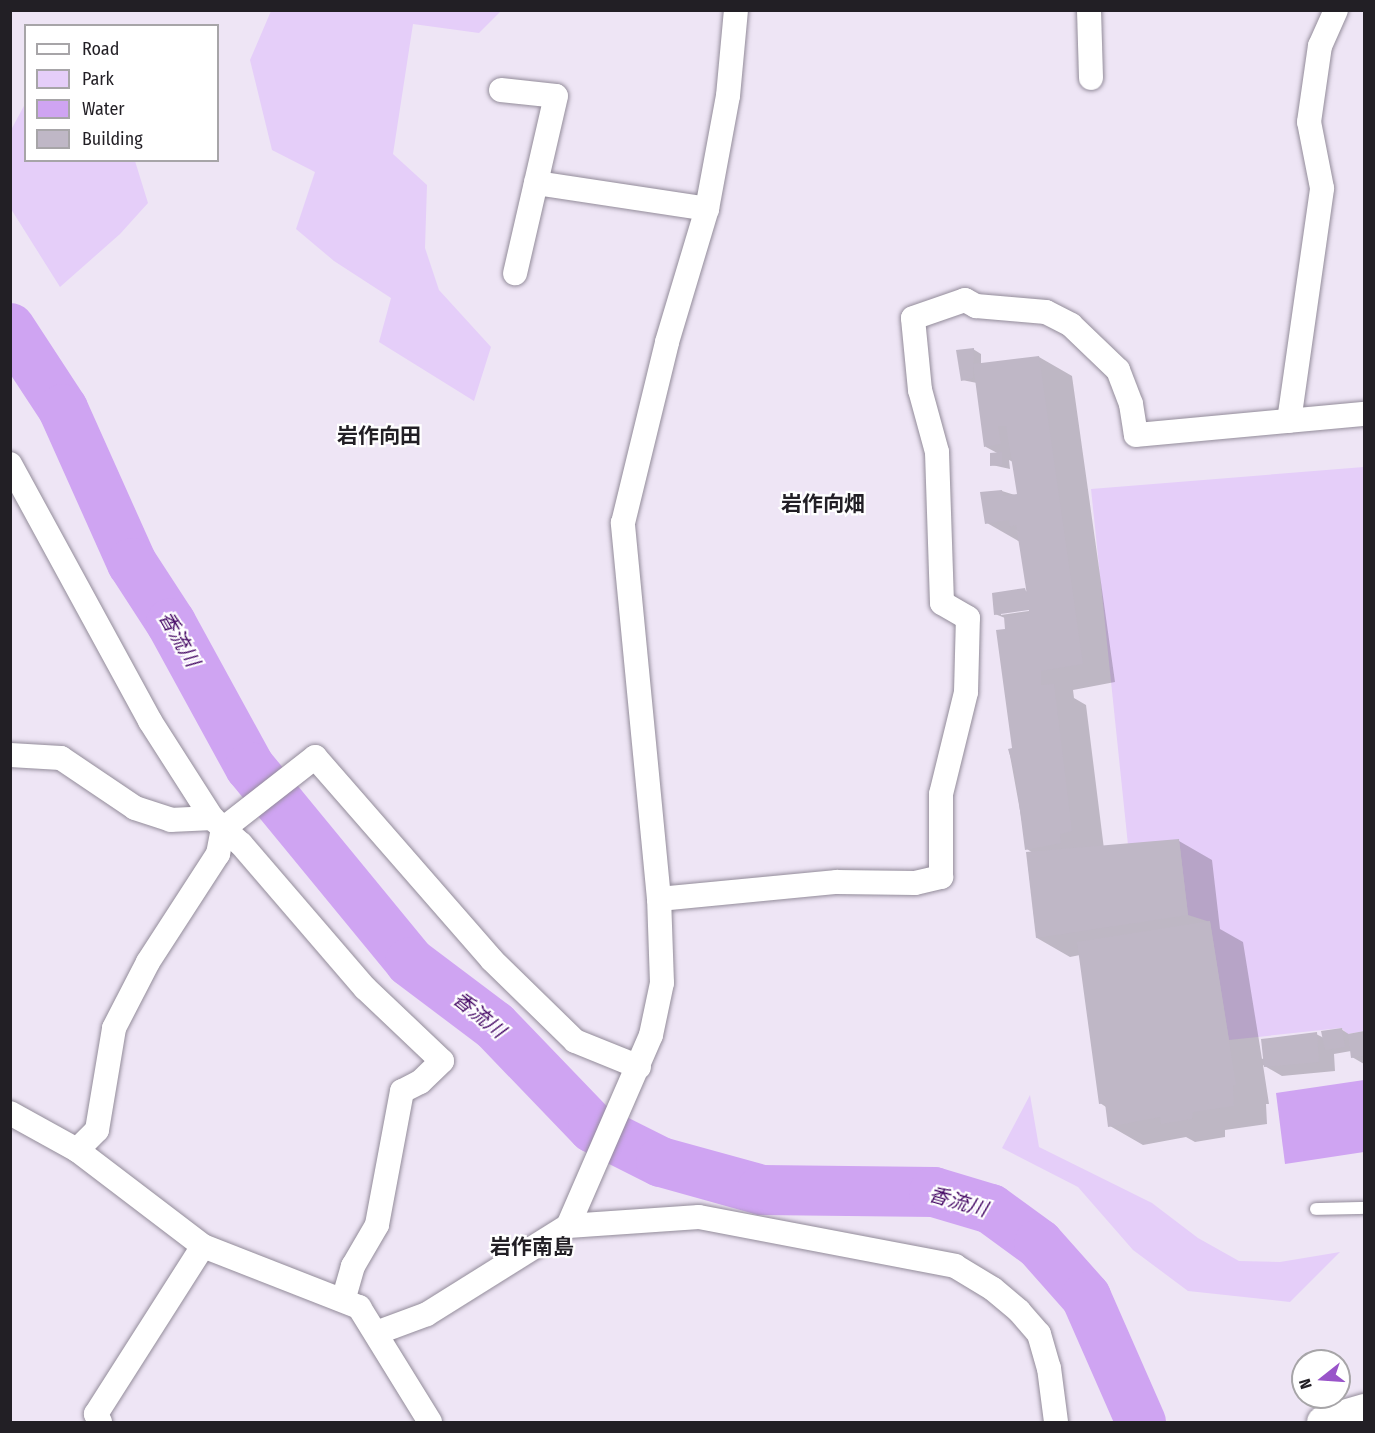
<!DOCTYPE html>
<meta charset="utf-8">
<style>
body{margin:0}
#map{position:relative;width:1375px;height:1433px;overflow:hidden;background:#eee5f5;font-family:"Fira Sans Condensed","Noto Sans JP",sans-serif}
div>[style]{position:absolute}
.green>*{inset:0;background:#e5cef9}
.water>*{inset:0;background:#cfa4f2}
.shadow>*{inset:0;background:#0003}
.river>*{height:50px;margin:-25px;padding:0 25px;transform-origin:25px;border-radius:25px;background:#cfa4f2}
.building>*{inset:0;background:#bfb7c6}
.roads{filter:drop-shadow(0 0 2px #938c9a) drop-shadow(0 0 2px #938c9a)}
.lane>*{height:12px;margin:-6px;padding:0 6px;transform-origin:6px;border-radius:6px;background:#fff}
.street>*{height:24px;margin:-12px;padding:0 12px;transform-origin:12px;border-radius:12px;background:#fff}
.primary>*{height:33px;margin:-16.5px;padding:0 16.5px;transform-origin:16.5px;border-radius:16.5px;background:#fff}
span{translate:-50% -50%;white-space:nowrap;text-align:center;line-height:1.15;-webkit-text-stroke:4.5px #fff;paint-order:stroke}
.water-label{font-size:20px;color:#450865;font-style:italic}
.quarter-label{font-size:21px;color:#221f25;font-weight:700}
.frame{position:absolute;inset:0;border:12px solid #221f25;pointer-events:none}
.legend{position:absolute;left:24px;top:24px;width:195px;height:138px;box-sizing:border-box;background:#fff;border:2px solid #a7a5a8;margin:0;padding:8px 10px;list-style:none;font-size:18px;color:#221f25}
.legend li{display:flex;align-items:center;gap:12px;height:30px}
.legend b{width:30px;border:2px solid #a7a5a8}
.north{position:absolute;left:1291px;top:1349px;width:60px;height:60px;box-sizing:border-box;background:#fff;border:2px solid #a7a5a8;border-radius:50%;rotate:253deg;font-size:16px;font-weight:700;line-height:24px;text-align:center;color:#221f25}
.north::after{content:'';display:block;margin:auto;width:21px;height:27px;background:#9954c9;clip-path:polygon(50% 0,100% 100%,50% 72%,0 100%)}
</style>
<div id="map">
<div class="green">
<div style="clip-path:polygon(271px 11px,525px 11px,500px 12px,479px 33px,413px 24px,393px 154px,427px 185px,425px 248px,439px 290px,491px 347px,474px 401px,379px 342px,391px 298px,334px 261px,296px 229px,315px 172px,272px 150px,250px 60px)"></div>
<div style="clip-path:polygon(25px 104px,26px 160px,135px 161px,148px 203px,120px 234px,60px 287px,11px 209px,11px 130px)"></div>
<div style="clip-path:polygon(1364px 467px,1364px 1031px,1348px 1034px,1341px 1028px,1229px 1040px,1210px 922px,1188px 915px,1179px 840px,1128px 845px,1091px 489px)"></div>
<div style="clip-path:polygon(1030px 1095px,1039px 1147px,1152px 1203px,1198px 1238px,1239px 1261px,1280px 1262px,1340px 1252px,1290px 1302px,1188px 1291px,1133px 1250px,1078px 1187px,1002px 1148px)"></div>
</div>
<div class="water">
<div style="clip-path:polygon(1364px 1080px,1364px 1152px,1285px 1164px,1276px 1093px)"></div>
</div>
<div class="shadow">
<div style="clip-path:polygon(evenodd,973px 349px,981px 354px,981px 364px,1039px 357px,1072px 376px,1115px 682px,1073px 690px,1074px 698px,1086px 705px,1104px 849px,1179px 841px,1212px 860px,1220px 929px,1243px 942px,1262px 1059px,1316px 1034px,1324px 1038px,1341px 1029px,1350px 1035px,1364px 1032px,1364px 1064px,1352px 1057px,1351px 1051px,1334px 1054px,1335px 1071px,1282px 1076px,1263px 1065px,1269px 1104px,1266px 1104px,1267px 1124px,1225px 1130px,1225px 1137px,1195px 1142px,1186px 1137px,1143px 1145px,1110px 1126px,1106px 1107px,1100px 1103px,1080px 955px,1070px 957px,1037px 938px,1033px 853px,1027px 849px,1009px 750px,1014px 749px,1005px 618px,995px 614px,1024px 590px,1028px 592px,1020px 542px,987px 523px,1002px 491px,1018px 496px,1013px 462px,1009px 460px,1010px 469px,992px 465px,999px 454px,986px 447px,977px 383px,962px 380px,973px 349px,1036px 607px,1036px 610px,1001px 615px,1001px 612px,1036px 607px)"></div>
</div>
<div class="river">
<div style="left:10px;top:328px;width:97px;rotate:56.8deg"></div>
<div style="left:63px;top:409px;width:169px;rotate:65.9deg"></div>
<div style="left:132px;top:563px;width:72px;rotate:57deg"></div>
<div style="left:171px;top:623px;width:164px;rotate:61.3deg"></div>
<div style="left:250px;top:767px;width:252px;rotate:50.6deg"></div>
<div style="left:410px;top:962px;width:106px;rotate:37deg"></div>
<div style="left:495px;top:1026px;width:141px;rotate:46.1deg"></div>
<div style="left:593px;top:1128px;width:76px;rotate:26.6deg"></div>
<div style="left:661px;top:1162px;width:105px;rotate:15.5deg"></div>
<div style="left:762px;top:1190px;width:172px;rotate:0.7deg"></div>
<div style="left:934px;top:1192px;width:59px;rotate:16.6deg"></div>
<div style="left:991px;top:1209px;width:59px;rotate:36.1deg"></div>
<div style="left:1039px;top:1244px;width:71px;rotate:48.4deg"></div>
<div style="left:1086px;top:1297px;width:137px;rotate:66.3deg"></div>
</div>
<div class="building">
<div style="clip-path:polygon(974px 348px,973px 378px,961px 381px,956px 350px)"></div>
<div style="clip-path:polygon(1039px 356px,1083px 664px,1041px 671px,1041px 685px,1054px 684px,1072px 831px,1060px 834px,1061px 843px,1025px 850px,1015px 772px,1008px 749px,1012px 748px,996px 630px,1005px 629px,1004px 617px,1029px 613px,1029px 610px,994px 615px,992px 593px,1025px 588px,1027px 595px,1016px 525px,1010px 527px,1009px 520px,985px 524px,980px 492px,1002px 490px,1003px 496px,1017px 494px,1006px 426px,998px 426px,1001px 444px,984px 447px,973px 364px)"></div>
<div style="clip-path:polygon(1002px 452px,1002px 465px,990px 466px,990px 453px)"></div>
<div style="clip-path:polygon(1179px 839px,1188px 915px,1036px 938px,1026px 852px)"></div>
<div style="clip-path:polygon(1210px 921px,1236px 1085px,1233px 1085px,1234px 1106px,1193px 1112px,1192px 1119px,1161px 1124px,1160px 1117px,1108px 1127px,1105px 1103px,1099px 1104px,1077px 942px)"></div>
<div style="clip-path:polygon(1342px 1028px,1345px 1047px,1325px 1050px,1321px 1031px)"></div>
<div style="clip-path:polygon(1364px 1031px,1364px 1056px,1351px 1058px,1348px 1034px)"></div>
<div style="clip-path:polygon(1317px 1032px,1319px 1062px,1264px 1067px,1261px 1039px)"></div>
</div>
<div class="roads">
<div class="lane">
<div style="left:1316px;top:1209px;width:48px;rotate:-1.2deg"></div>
</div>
<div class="street">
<div style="left:1089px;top:10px;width:68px;rotate:88.3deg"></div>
<div style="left:501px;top:90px;width:55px;rotate:6.2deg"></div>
<div style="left:556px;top:96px;width:182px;rotate:103deg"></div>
<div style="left:536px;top:183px;width:173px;rotate:8.6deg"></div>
<div style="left:1289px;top:421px;width:235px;rotate:-81.9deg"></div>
<div style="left:1322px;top:188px;width:67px;rotate:-101.1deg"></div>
<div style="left:1309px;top:122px;width:77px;rotate:-81.8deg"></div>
<div style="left:1320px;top:46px;width:39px;rotate:-66deg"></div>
<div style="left:10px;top:464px;width:293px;rotate:61.4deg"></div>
<div style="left:150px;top:721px;width:115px;rotate:57.4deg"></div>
<div style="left:212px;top:818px;width:39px;rotate:42deg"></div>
<div style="left:241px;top:844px;width:190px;rotate:49.3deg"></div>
<div style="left:365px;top:988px;width:106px;rotate:43.5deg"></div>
<div style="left:442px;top:1061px;width:30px;rotate:136deg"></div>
<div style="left:420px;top:1082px;width:20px;rotate:153deg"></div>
<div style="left:402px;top:1091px;width:136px;rotate:100.6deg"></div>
<div style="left:377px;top:1225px;width:48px;rotate:120.3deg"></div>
<div style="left:353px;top:1266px;width:35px;rotate:106deg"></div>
<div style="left:10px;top:755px;width:51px;rotate:3.4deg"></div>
<div style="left:61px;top:758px;width:89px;rotate:34deg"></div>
<div style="left:135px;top:808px;width:38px;rotate:18deg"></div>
<div style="left:171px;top:820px;width:41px;rotate:-2.8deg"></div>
<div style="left:659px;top:899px;width:179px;rotate:-5.5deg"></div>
<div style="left:837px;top:882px;width:78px;rotate:0.7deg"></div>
<div style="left:915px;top:883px;width:27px;rotate:-13deg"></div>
<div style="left:941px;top:877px;width:83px;rotate:-90deg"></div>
<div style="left:941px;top:794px;width:105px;rotate:-76.2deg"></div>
<div style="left:966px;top:692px;width:74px;rotate:-88.5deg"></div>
<div style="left:968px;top:618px;width:30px;rotate:-150deg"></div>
<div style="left:942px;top:603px;width:151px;rotate:-91.9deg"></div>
<div style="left:937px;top:452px;width:64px;rotate:-105.3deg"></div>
<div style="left:920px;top:390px;width:72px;rotate:-95.6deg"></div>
<div style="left:913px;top:318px;width:55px;rotate:-19.1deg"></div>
<div style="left:965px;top:300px;width:13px;rotate:29deg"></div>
<div style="left:976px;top:306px;width:70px;rotate:4.9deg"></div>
<div style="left:1046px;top:312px;width:28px;rotate:27deg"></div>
<div style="left:1071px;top:325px;width:65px;rotate:43.8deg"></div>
<div style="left:1118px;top:370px;width:36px;rotate:69deg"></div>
<div style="left:1131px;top:404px;width:31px;rotate:81deg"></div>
<div style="left:1136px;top:435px;width:229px;rotate:-5.3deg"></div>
<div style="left:10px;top:1113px;width:77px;rotate:28.9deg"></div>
<div style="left:77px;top:1150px;width:158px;rotate:37.3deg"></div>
<div style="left:203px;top:1246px;width:168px;rotate:21.4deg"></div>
<div style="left:359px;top:1307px;width:135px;rotate:58.3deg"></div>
<div style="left:77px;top:1150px;width:28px;rotate:-45deg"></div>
<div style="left:97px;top:1130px;width:103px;rotate:-80.5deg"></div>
<div style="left:114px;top:1028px;width:74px;rotate:-62.7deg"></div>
<div style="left:148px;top:962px;width:129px;rotate:-57.1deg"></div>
<div style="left:218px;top:854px;width:25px;rotate:-79deg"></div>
<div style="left:223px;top:829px;width:117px;rotate:-38deg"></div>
<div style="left:315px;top:757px;width:269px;rotate:48.9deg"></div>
<div style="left:492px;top:960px;width:116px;rotate:44.3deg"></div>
<div style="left:575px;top:1041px;width:69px;rotate:22.1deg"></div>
<div style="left:568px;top:1226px;width:131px;rotate:-3.9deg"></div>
<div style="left:699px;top:1217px;width:261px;rotate:10.8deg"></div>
<div style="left:955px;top:1266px;width:44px;rotate:31.2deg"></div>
<div style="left:993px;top:1289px;width:34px;rotate:40deg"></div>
<div style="left:1019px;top:1311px;width:30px;rotate:49deg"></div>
<div style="left:1039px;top:1334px;width:35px;rotate:74deg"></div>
<div style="left:1049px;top:1368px;width:54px;rotate:82.6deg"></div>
<div style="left:376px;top:1333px;width:54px;rotate:-20.4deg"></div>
<div style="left:427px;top:1314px;width:166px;rotate:-32deg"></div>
<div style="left:568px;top:1226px;width:208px;rotate:-66.5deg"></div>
<div style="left:651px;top:1035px;width:53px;rotate:-78.1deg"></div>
<div style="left:662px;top:983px;width:84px;rotate:-92deg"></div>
<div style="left:659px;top:899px;width:378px;rotate:-95.5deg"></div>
<div style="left:623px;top:523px;width:186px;rotate:-76.3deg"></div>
<div style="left:667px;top:342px;width:139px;rotate:-73.3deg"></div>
<div style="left:707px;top:209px;width:115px;rotate:-79.5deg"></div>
<div style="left:728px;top:96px;width:86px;rotate:-84.7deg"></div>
<div style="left:100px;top:1422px;width:9px;rotate:-117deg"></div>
<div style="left:96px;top:1414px;width:199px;rotate:-57.5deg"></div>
</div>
<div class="primary">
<div style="left:1323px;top:1422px;width:43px;rotate:-16.3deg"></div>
</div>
</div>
<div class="water-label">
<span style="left:179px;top:639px;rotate:60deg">香流川</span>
<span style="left:479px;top:1015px;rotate:39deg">香流川</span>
<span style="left:958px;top:1202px;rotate:16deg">香流川</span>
</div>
<div class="quarter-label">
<span style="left:379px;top:436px">岩作向田</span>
<span style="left:823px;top:504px">岩作向畑</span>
<span style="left:532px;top:1247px">岩作南島</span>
</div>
<div class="frame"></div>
<ul class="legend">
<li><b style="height:8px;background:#fff"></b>Road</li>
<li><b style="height:16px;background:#e5cef9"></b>Park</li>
<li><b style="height:16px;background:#cfa4f2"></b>Water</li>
<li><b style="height:16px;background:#bfb7c6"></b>Building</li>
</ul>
<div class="north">N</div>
</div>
